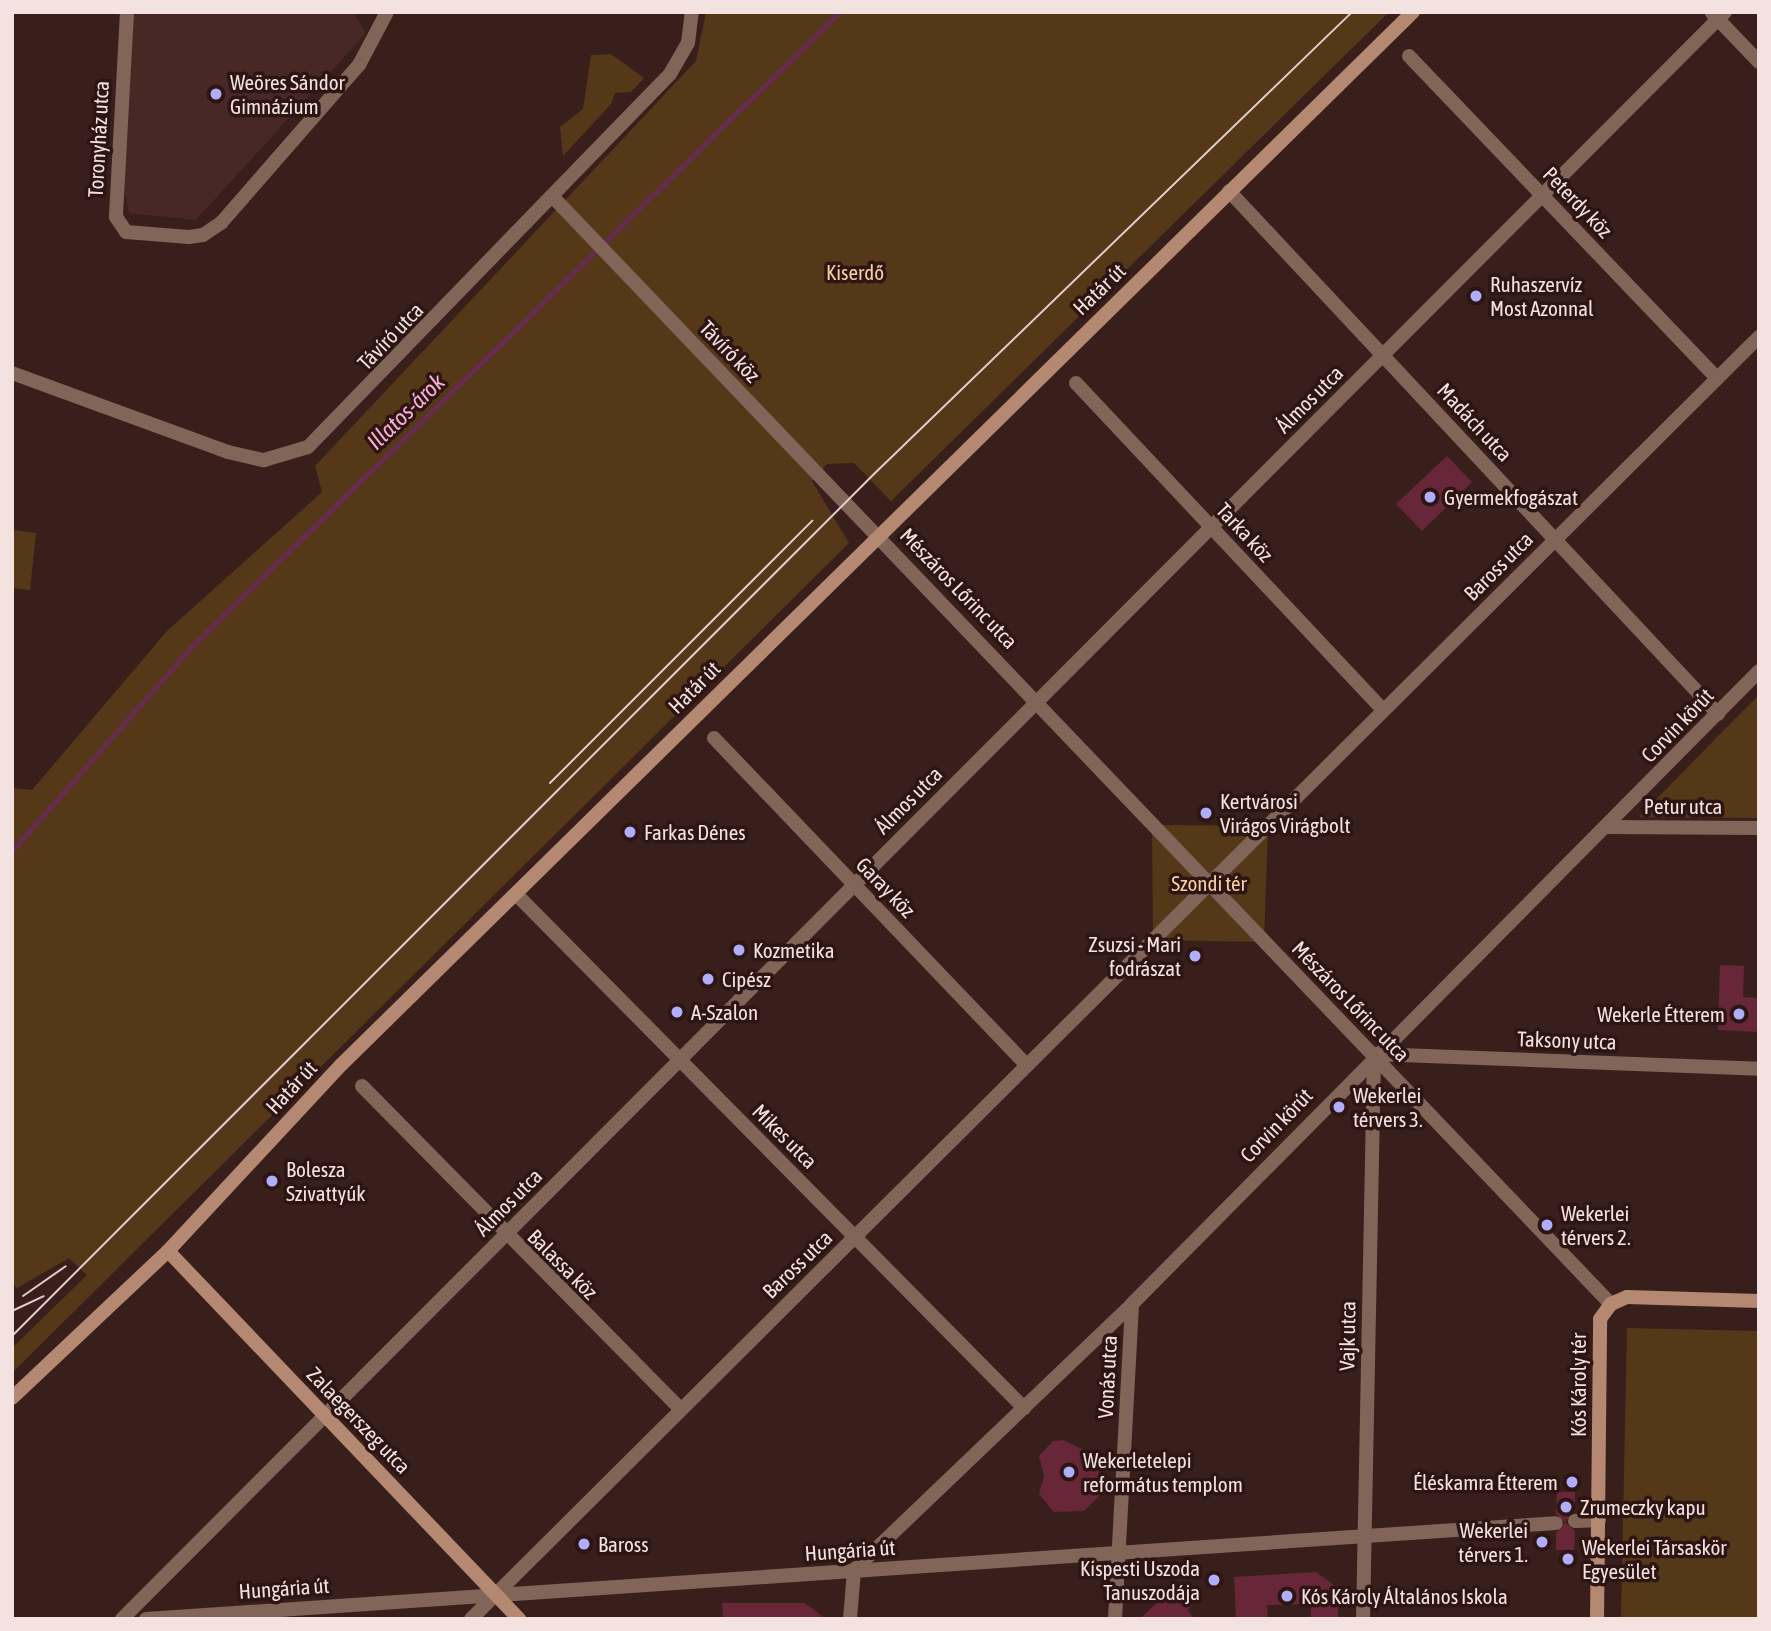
<!DOCTYPE html>
<meta charset="utf-8">
<style>
body{margin:0}
#map{position:relative;width:1771px;height:1631px;overflow:hidden;background:#381f1c;font-family:"Asap Condensed",sans-serif}
div>[style]{position:absolute}
.built>*{inset:0;background:#482825}
.green>*{inset:0;background:#553818}
.stream>*{height:4.5px;margin:-2.25px;padding:0 2.25px;transform-origin:2.25px;border-radius:2.25px;background:#662c4f}
.building>*{inset:0;background:#682739}
.street>*{height:14px;margin:-7px;padding:0 7px;transform-origin:7px;border-radius:7px;background:#816558}
.secondary>*{height:14px;margin:-7px;padding:0 7px;transform-origin:7px;border-radius:7px;background:#b58872}
.tram>*{height:2px;margin:-1px;padding:0 1px;transform-origin:1px;border-radius:1px;background:#e1cecc}
.dots>*{width:19px;height:19px;translate:-50% -50%;box-sizing:border-box;border:4px solid #2d1513;border-radius:50%}
span{translate:-50% -50%;white-space:nowrap;text-align:center;line-height:1.15;-webkit-text-stroke:7px #2d1513;paint-order:stroke}
.poi-label{font-size:21px;color:#f4e2e0}
.left{translate:0 -50%;text-align:left}
.right{translate:-100% -50%;text-align:right}
.street-label{font-size:21px;color:#f4e2e0}
.park-label{font-size:21px;color:#fbcfa4}
.water-label{font-size:23px;color:#f9b0d8;font-style:italic}
.frame{position:absolute;inset:0;border:14px solid #f4e2e0;pointer-events:none}
</style>
<div id="map">
<div class="built">
<div style="clip-path:polygon(127px 12px,353px 12px,366px 33px,196px 220px,129px 213px,117px 154px)"></div>
</div>
<div class="green">
<div style="clip-path:polygon(706px 12px,1389px 12px,891px 501px,854px 463px,827px 464px,812px 481px,849px 543px,12px 1373px,12px 1348px,87px 1275px,69px 1258px,17px 1288px,12px 1283px,12px 788px,32px 790px,167px 631px,322px 492px,315px 466px,696px 61px)"></div>
<div style="clip-path:polygon(611px 54px,644px 78px,631px 92px,615px 93px,611px 104px,563px 156px,560px 127px,583px 109px,591px 55px)"></div>
<div style="clip-path:polygon(14px 530px,36px 533px,30px 590px,12px 588px)"></div>
<div style="clip-path:polygon(1759px 695px,1759px 818px,1639px 817px,1730px 724px)"></div>
<div style="clip-path:polygon(1152px 825px,1268px 826px,1264px 942px,1153px 940px)"></div>
<div style="clip-path:polygon(1627px 1328px,1759px 1331px,1759px 1619px,1621px 1619px)"></div>
</div>
<div class="stream">
<div style="left:12px;top:851px;width:271px;rotate:-48.7deg"></div>
<div style="left:191px;top:647px;width:908px;rotate:-44.38deg"></div>
</div>
<div class="building">
<div style="clip-path:polygon(1447px 456px,1472px 482px,1422px 531px,1396px 504px)"></div>
<div style="clip-path:polygon(1720px 965px,1744px 966px,1743px 997px,1759px 998px,1759px 1032px,1718px 1030px)"></div>
<div style="clip-path:polygon(1063px 1440px,1084px 1450px,1098px 1468px,1100px 1495px,1084px 1511px,1054px 1512px,1039px 1494px,1044px 1476px,1039px 1456px,1053px 1441px)"></div>
<div style="clip-path:polygon(1557px 1492px,1575px 1492px,1575px 1511px,1565px 1522px,1556px 1514px)"></div>
<div style="clip-path:polygon(1565px 1522px,1575px 1531px,1574px 1550px,1556px 1550px,1556px 1533px)"></div>
<div style="clip-path:polygon(1316px 1572px,1338px 1588px,1338px 1619px,1311px 1619px,1311px 1604px,1267px 1605px,1268px 1619px,1236px 1619px,1234px 1577px)"></div>
<div style="clip-path:polygon(1174px 1586px,1193px 1605px,1187px 1610px,1195px 1619px,1140px 1619px)"></div>
<div style="clip-path:polygon(722px 1603px,805px 1603px,826px 1619px,723px 1619px)"></div>
</div>
<div class="street">
<div style="left:127px;top:12px;width:205px;rotate:93.1deg"></div>
<div style="left:116px;top:217px;width:18px;rotate:56deg"></div>
<div style="left:126px;top:232px;width:63px;rotate:4.5deg"></div>
<div style="left:189px;top:237px;width:14px;rotate:-8deg"></div>
<div style="left:203px;top:235px;width:22px;rotate:-34deg"></div>
<div style="left:221px;top:223px;width:210px;rotate:-48.9deg"></div>
<div style="left:359px;top:65px;width:60px;rotate:-62.2deg"></div>
<div style="left:1712px;top:13px;width:68px;rotate:46.2deg"></div>
<div style="left:1409px;top:56px;width:446px;rotate:46.3deg"></div>
<div style="left:1229px;top:191px;width:716px;rotate:46.92deg"></div>
<div style="left:552px;top:196px;width:1533px;rotate:46.3deg"></div>
<div style="left:12px;top:373px;width:230px;rotate:20.1deg"></div>
<div style="left:228px;top:452px;width:37px;rotate:13deg"></div>
<div style="left:264px;top:460px;width:46px;rotate:-16.5deg"></div>
<div style="left:308px;top:447px;width:520px;rotate:-45.86deg"></div>
<div style="left:670px;top:74px;width:36px;rotate:-60deg"></div>
<div style="left:688px;top:43px;width:31px;rotate:-83deg"></div>
<div style="left:1076px;top:383px;width:449px;rotate:46.8deg"></div>
<div style="left:714px;top:738px;width:453px;rotate:46.3deg"></div>
<div style="left:1606px;top:827px;width:153px;rotate:0.4deg"></div>
<div style="left:516px;top:894px;width:723px;rotate:45.34deg"></div>
<div style="left:362px;top:1086px;width:453px;rotate:45.4deg"></div>
<div style="left:1575px;top:1521px;width:24px;rotate:-2deg"></div>
<div style="left:122px;top:1619px;width:2270px;rotate:-45.07deg"></div>
<div style="left:146px;top:1619px;width:1413px;rotate:-3.89deg"></div>
<div style="left:471px;top:1619px;width:1817px;rotate:-44.87deg"></div>
<div style="left:850px;top:1619px;width:49px;rotate:-85.3deg"></div>
<div style="left:854px;top:1570px;width:385px;rotate:-43.7deg"></div>
<div style="left:1132px;top:1304px;width:891px;rotate:-45.27deg"></div>
<div style="left:1115px;top:1619px;width:315px;rotate:-86.9deg"></div>
<div style="left:1363px;top:1619px;width:565px;rotate:-88.88deg"></div>
<div style="left:1374px;top:1054px;width:385px;rotate:2.2deg"></div>
</div>
<div class="secondary">
<div style="left:168px;top:1251px;width:509px;rotate:46.35deg"></div>
<div style="left:12px;top:1398px;width:214px;rotate:-43.3deg"></div>
<div style="left:168px;top:1251px;width:254px;rotate:-47.1deg"></div>
<div style="left:341px;top:1065px;width:1503px;rotate:-44.49deg"></div>
<div style="left:1597px;top:1619px;width:300px;rotate:-89.4deg"></div>
<div style="left:1600px;top:1319px;width:19px;rotate:-54deg"></div>
<div style="left:1611px;top:1304px;width:17px;rotate:-24deg"></div>
<div style="left:1627px;top:1297px;width:132px;rotate:1.7deg"></div>
</div>
<div class="tram">
<div style="left:550px;top:783px;width:371px;rotate:-45deg"></div>
<div style="left:23px;top:1296px;width:52px;rotate:-34.9deg"></div>
<div style="left:12px;top:1311px;width:35px;rotate:-25deg"></div>
<div style="left:12px;top:1336px;width:1219px;rotate:-45deg"></div>
<div style="left:874px;top:474px;width:665px;rotate:-44.02deg"></div>
</div>
<div class="dots">
<div style="left:216px;top:94px;background:#b0aefa"></div>
<div style="left:1476px;top:296px;background:#b0aefa"></div>
<div style="left:1430px;top:497px;background:#b0aefa"></div>
<div style="left:1206px;top:813px;background:#b0aefa"></div>
<div style="left:630px;top:832px;background:#b0aefa"></div>
<div style="left:739px;top:950px;background:#b0aefa"></div>
<div style="left:1195px;top:956px;background:#b0aefa"></div>
<div style="left:708px;top:979px;background:#b0aefa"></div>
<div style="left:677px;top:1012px;background:#b0aefa"></div>
<div style="left:1739px;top:1014px;background:#b0aefa"></div>
<div style="left:1339px;top:1107px;background:#b0aefa"></div>
<div style="left:272px;top:1181px;background:#b0aefa"></div>
<div style="left:1547px;top:1225px;background:#b0aefa"></div>
<div style="left:1069px;top:1472px;background:#b0aefa"></div>
<div style="left:1572px;top:1482px;background:#b0aefa"></div>
<div style="left:1566px;top:1507px;background:#b0aefa"></div>
<div style="left:1542px;top:1542px;background:#b0aefa"></div>
<div style="left:584px;top:1544px;background:#b0aefa"></div>
<div style="left:1568px;top:1559px;background:#b0aefa"></div>
<div style="left:1214px;top:1580px;background:#b0aefa"></div>
<div style="left:1287px;top:1596px;background:#b0aefa"></div>
</div>
<div class="poi-label">
<span class="left" style="left:230px;top:94px">Weöres Sándor<br>Gimnázium</span>
<span class="left" style="left:1490px;top:296px">Ruhaszervíz<br>Most Azonnal</span>
<span class="left" style="left:1444px;top:497px">Gyermekfogászat</span>
<span class="left" style="left:1220px;top:813px">Kertvárosi<br>Virágos Virágbolt</span>
<span class="left" style="left:644px;top:832px">Farkas Dénes</span>
<span class="right" style="left:1181px;top:956px">Zsuzsi - Mari<br>fodrászat</span>
<span class="left" style="left:753px;top:950px">Kozmetika</span>
<span class="left" style="left:722px;top:979px">Cipész</span>
<span class="left" style="left:691px;top:1012px">A-Szalon</span>
<span class="right" style="left:1725px;top:1014px">Wekerle Étterem</span>
<span class="left" style="left:1353px;top:1107px">Wekerlei<br>térvers 3.</span>
<span class="left" style="left:286px;top:1181px">Bolesza<br>Szivattyúk</span>
<span class="left" style="left:1561px;top:1225px">Wekerlei<br>térvers 2.</span>
<span class="left" style="left:1083px;top:1472px">Wekerletelepi<br>református templom</span>
<span class="right" style="left:1558px;top:1482px">Éléskamra Étterem</span>
<span class="left" style="left:1580px;top:1507px">Zrumeczky kapu</span>
<span class="right" style="left:1528px;top:1542px">Wekerlei<br>térvers 1.</span>
<span class="left" style="left:598px;top:1544px">Baross</span>
<span class="left" style="left:1582px;top:1559px">Wekerlei Társaskör<br>Egyesület</span>
<span class="right" style="left:1200px;top:1580px">Kispesti Uszoda<br>Tanuszodája</span>
<span class="left" style="left:1301px;top:1596px">Kós Károly Általános Iskola</span>
</div>
<div class="street-label">
<span style="left:98px;top:139px;rotate:-87deg">Toronyház utca</span>
<span style="left:1578px;top:202px;rotate:46deg">Peterdy köz</span>
<span style="left:1099px;top:289px;rotate:-44deg">Határ út</span>
<span style="left:390px;top:336px;rotate:-46deg">Távíró utca</span>
<span style="left:730px;top:351px;rotate:46deg">Távíró köz</span>
<span style="left:1309px;top:399px;rotate:-45deg">Álmos utca</span>
<span style="left:1475px;top:422px;rotate:47deg">Madách utca</span>
<span style="left:1245px;top:532px;rotate:47deg">Tarka köz</span>
<span style="left:1498px;top:566px;rotate:-45deg">Baross utca</span>
<span style="left:959px;top:588px;rotate:46deg">Mészáros Lőrinc utca</span>
<span style="left:694px;top:687px;rotate:-45deg">Határ út</span>
<span style="left:1677px;top:725px;rotate:-46deg">Corvin körút</span>
<span style="left:908px;top:800px;rotate:-45deg">Álmos utca</span>
<span style="left:1683px;top:806px">Petur utca</span>
<span style="left:886px;top:887px;rotate:46deg">Garay köz</span>
<span style="left:1351px;top:1001px;rotate:46deg">Mészáros Lőrinc utca</span>
<span style="left:1567px;top:1040px;rotate:2deg">Taksony utca</span>
<span style="left:291px;top:1087px;rotate:-47deg">Határ út</span>
<span style="left:1276px;top:1125px;rotate:-46deg">Corvin körút</span>
<span style="left:785px;top:1136px;rotate:45deg">Mikes utca</span>
<span style="left:508px;top:1202px;rotate:-45deg">Álmos utca</span>
<span style="left:563px;top:1264px;rotate:45deg">Balassa köz</span>
<span style="left:797px;top:1264px;rotate:-44deg">Baross utca</span>
<span style="left:1347px;top:1336px;rotate:-89deg">Vajk utca</span>
<span style="left:1107px;top:1377px;rotate:-87deg">Vonás utca</span>
<span style="left:1578px;top:1385px;rotate:-90deg">Kós Károly tér</span>
<span style="left:359px;top:1420px;rotate:46deg">Zalaegerszeg utca</span>
<span style="left:850px;top:1550px;rotate:-4deg">Hungária út</span>
<span style="left:284px;top:1588px;rotate:-4deg">Hungária út</span>
</div>
<div class="park-label">
<span style="left:855px;top:272px">Kiserdő</span>
<span style="left:1209px;top:883px">Szondi tér</span>
</div>
<div class="water-label">
<span style="left:406px;top:412px;rotate:-44deg">Illatos-árok</span>
</div>
<div class="frame"></div>
</div>
